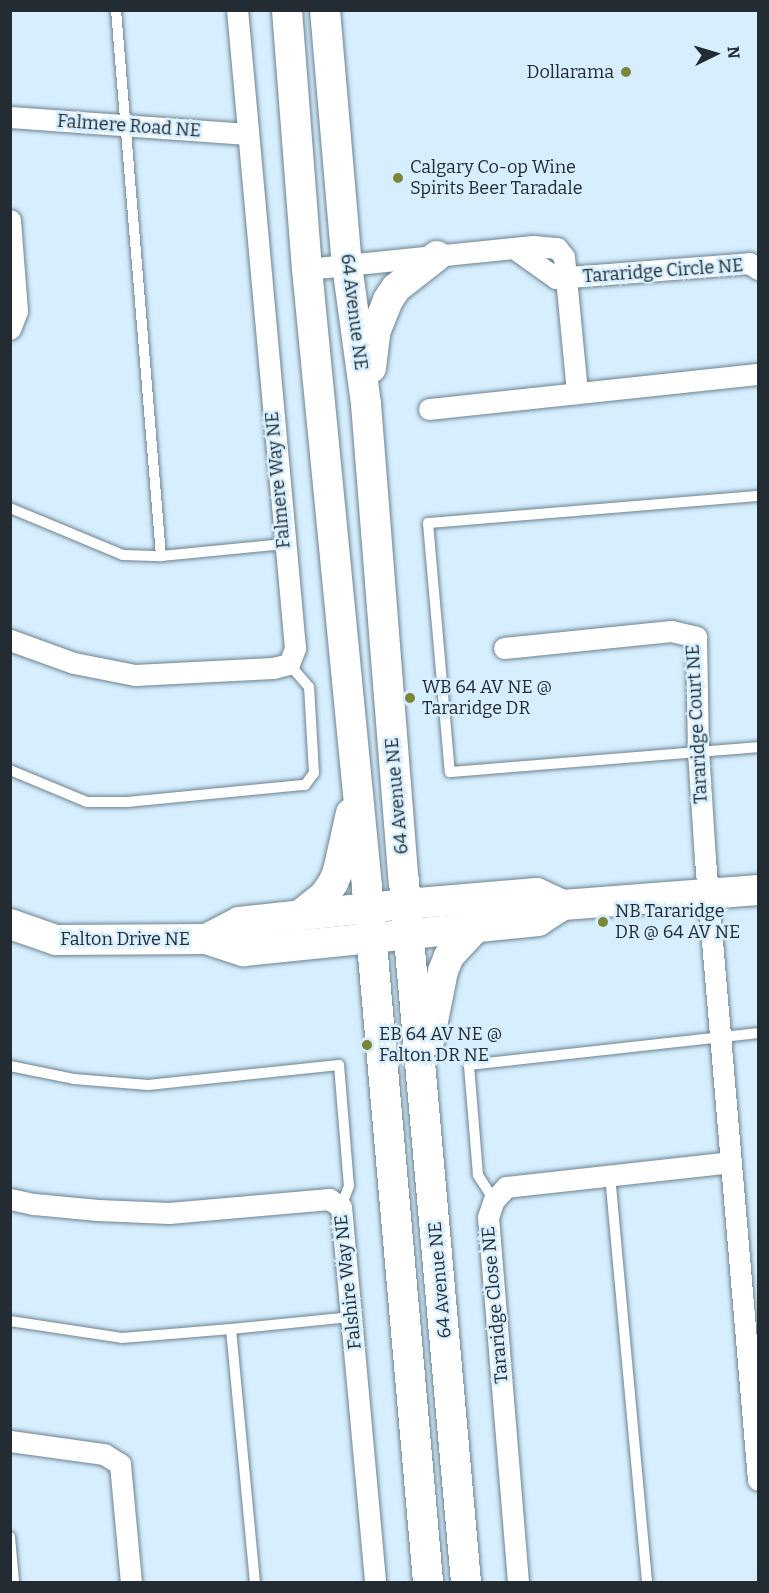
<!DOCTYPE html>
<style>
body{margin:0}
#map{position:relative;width:769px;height:1593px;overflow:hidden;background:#d6eefe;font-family:Bitter,serif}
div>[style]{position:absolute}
.roads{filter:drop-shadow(0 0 2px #6d8291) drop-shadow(0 0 2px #6d8291)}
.lane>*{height:10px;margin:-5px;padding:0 5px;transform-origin:5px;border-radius:5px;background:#fff}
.street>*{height:21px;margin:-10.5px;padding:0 10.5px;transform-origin:10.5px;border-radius:10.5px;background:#fff}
.secondary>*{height:30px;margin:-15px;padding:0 15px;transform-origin:15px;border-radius:15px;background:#fff}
.dots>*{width:16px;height:16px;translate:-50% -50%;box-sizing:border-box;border:3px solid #d6eefe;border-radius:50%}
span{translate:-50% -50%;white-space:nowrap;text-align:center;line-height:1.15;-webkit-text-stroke:4.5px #d6eefe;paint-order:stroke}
.poi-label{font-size:18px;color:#232c32}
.right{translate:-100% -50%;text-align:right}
.left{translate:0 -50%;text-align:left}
.street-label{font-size:18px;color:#232c32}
.frame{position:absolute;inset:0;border:12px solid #232c32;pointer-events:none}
.north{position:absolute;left:685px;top:24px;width:60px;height:60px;-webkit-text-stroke:4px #d6eefe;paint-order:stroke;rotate:85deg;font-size:16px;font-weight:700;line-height:24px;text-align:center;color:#232c32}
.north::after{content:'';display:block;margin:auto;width:21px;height:27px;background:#232c32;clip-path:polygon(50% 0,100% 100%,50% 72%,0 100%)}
</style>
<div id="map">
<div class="roads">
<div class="lane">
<div style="left:758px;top:496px;width:331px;rotate:175.3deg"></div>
<div style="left:428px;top:523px;width:250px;rotate:85deg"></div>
<div style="left:450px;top:772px;width:309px;rotate:-4.6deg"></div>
<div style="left:10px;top:508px;width:122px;rotate:22.6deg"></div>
<div style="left:123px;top:555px;width:38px;rotate:2deg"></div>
<div style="left:161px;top:556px;width:548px;rotate:-94.71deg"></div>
<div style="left:161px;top:556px;width:124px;rotate:-5.6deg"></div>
<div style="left:10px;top:770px;width:83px;rotate:22.6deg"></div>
<div style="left:87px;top:802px;width:40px"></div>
<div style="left:127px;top:802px;width:179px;rotate:-5.5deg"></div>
<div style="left:305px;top:785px;width:15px;rotate:-53deg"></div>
<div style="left:314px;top:773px;width:86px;rotate:-93.3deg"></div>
<div style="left:309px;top:687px;width:30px;rotate:-131deg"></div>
<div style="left:10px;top:1066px;width:65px;rotate:11.5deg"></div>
<div style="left:74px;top:1079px;width:74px;rotate:4.6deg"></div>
<div style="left:148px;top:1085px;width:192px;rotate:-6deg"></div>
<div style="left:339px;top:1065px;width:121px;rotate:85.3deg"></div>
<div style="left:349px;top:1186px;width:22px;rotate:111deg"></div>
<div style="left:610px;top:1175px;width:409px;rotate:84.8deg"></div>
<div style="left:494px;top:1200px;width:30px;rotate:-123deg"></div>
<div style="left:478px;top:1175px;width:110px;rotate:-94.7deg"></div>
<div style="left:469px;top:1065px;width:291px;rotate:-6.3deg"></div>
<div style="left:10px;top:1321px;width:113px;rotate:8.6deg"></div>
<div style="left:122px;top:1338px;width:109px;rotate:-4.7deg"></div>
<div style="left:231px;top:1329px;width:254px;rotate:84.6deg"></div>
<div style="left:231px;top:1329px;width:122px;rotate:-5.7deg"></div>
<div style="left:10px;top:1537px;width:45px;rotate:84.9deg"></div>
</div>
<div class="street">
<div style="left:10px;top:117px;width:238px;rotate:4.1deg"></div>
<div style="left:10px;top:220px;width:91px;rotate:85.6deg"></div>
<div style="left:17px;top:311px;width:19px;rotate:111deg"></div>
<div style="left:515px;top:249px;width:50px;rotate:35.3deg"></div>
<div style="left:556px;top:278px;width:194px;rotate:-4.4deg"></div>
<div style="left:749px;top:263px;width:11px;rotate:34deg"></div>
<div style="left:307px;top:269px;width:227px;rotate:-5.8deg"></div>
<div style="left:533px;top:246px;width:24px;rotate:5deg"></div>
<div style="left:557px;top:248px;width:11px;rotate:52deg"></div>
<div style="left:564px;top:257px;width:137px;rotate:84.5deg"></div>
<div style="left:429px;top:409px;width:331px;rotate:-6.1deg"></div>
<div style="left:10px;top:640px;width:68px;rotate:19.8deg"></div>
<div style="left:74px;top:663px;width:62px;rotate:11.1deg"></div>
<div style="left:135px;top:675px;width:138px;rotate:-2.9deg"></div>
<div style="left:273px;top:668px;width:16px;rotate:-14deg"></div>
<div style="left:289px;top:664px;width:17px;rotate:-69deg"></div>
<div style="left:295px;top:648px;width:641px;rotate:-95.19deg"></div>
<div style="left:504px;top:648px;width:168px;rotate:-5.8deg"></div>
<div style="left:671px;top:631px;width:26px;rotate:13deg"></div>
<div style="left:696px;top:637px;width:114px;rotate:89deg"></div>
<div style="left:698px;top:751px;width:108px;rotate:86.3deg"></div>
<div style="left:705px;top:859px;width:623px;rotate:85.12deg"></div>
<div style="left:10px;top:1199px;width:25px;rotate:12deg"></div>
<div style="left:34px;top:1204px;width:64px;rotate:5.4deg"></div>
<div style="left:98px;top:1210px;width:71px;rotate:2.4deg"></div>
<div style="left:169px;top:1213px;width:161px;rotate:-5deg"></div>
<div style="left:329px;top:1199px;width:14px;rotate:34deg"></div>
<div style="left:341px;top:1207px;width:377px;rotate:84.8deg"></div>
<div style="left:10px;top:1441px;width:95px;rotate:7.9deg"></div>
<div style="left:104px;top:1454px;width:19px;rotate:32deg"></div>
<div style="left:120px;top:1464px;width:119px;rotate:84.7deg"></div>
<div style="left:518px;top:1582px;width:366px;rotate:-94.7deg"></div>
<div style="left:488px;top:1217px;width:18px;rotate:-71deg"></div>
<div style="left:494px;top:1200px;width:18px;rotate:-47deg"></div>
<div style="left:506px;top:1187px;width:226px;rotate:-6.3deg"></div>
</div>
<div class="secondary">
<div style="left:287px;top:10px;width:260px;rotate:85.6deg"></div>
<div style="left:307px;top:269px;width:621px;rotate:84.45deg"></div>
<div style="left:367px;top:887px;width:698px;rotate:84.98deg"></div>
<div style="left:325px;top:10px;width:256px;rotate:85.1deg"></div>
<div style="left:347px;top:265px;width:140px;rotate:82.2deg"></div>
<div style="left:366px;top:404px;width:480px;rotate:85.5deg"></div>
<div style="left:404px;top:882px;width:703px;rotate:84.94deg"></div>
<div style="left:371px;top:368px;width:38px;rotate:-83deg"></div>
<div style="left:376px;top:330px;width:32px;rotate:-68deg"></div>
<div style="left:388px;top:300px;width:14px;rotate:-56deg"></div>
<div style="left:396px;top:288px;width:52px;rotate:-38deg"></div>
<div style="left:299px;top:916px;width:32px;rotate:-39deg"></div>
<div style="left:324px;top:896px;width:16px;rotate:-55deg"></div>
<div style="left:333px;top:883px;width:13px;rotate:-67deg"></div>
<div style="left:338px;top:871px;width:59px;rotate:-77.4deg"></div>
<div style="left:10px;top:924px;width:49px;rotate:19.2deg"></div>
<div style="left:56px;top:940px;width:150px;rotate:-0.4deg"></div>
<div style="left:206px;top:939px;width:40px;rotate:18deg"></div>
<div style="left:244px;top:951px;width:296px;rotate:-5.8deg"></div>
<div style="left:538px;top:921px;width:30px;rotate:-33deg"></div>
<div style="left:563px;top:905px;width:196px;rotate:-4.4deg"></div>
<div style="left:206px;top:939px;width:37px;rotate:-27deg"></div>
<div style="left:239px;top:922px;width:168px;rotate:-6.2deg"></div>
<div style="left:406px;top:904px;width:131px;rotate:-4.8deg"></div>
<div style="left:537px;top:893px;width:29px;rotate:25deg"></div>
<div style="left:429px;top:1041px;width:71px;rotate:-78.7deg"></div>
<div style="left:443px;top:971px;width:16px;rotate:-68deg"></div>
<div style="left:449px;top:956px;width:38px;rotate:-47deg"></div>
</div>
</div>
<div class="dots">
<div style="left:626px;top:72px;background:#7a8633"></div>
<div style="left:398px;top:178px;background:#7a8633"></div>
<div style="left:410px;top:698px;background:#7a8633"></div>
<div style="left:603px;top:922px;background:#7a8633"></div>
<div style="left:367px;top:1045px;background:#7a8633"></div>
</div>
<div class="poi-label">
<span class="right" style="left:614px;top:72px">Dollarama</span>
<span class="left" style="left:410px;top:178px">Calgary Co-op Wine<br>Spirits Beer Taradale</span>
<span class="left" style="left:422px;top:698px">WB 64 AV NE @<br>Tararidge DR</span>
<span class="left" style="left:615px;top:922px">NB Tararidge<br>DR @ 64 AV NE</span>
<span class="left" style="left:379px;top:1045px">EB 64 AV NE @<br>Falton DR NE</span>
</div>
<div class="street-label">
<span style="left:129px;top:126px;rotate:4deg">Falmere Road NE</span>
<span style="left:663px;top:271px;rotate:-4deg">Tararidge Circle NE</span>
<span style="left:354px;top:312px;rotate:83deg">64 Avenue NE</span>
<span style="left:278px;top:480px;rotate:-95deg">Falmere Way NE</span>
<span style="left:697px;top:724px;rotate:-93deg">Tararidge Court NE</span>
<span style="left:397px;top:796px;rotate:-95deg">64 Avenue NE</span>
<span style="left:125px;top:939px">Falton Drive NE</span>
<span style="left:440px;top:1280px;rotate:-95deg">64 Avenue NE</span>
<span style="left:348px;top:1282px;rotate:-96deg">Falshire Way NE</span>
<span style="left:495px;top:1305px;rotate:-95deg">Tararidge Close NE</span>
</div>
<div class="frame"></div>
<div class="north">N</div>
</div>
